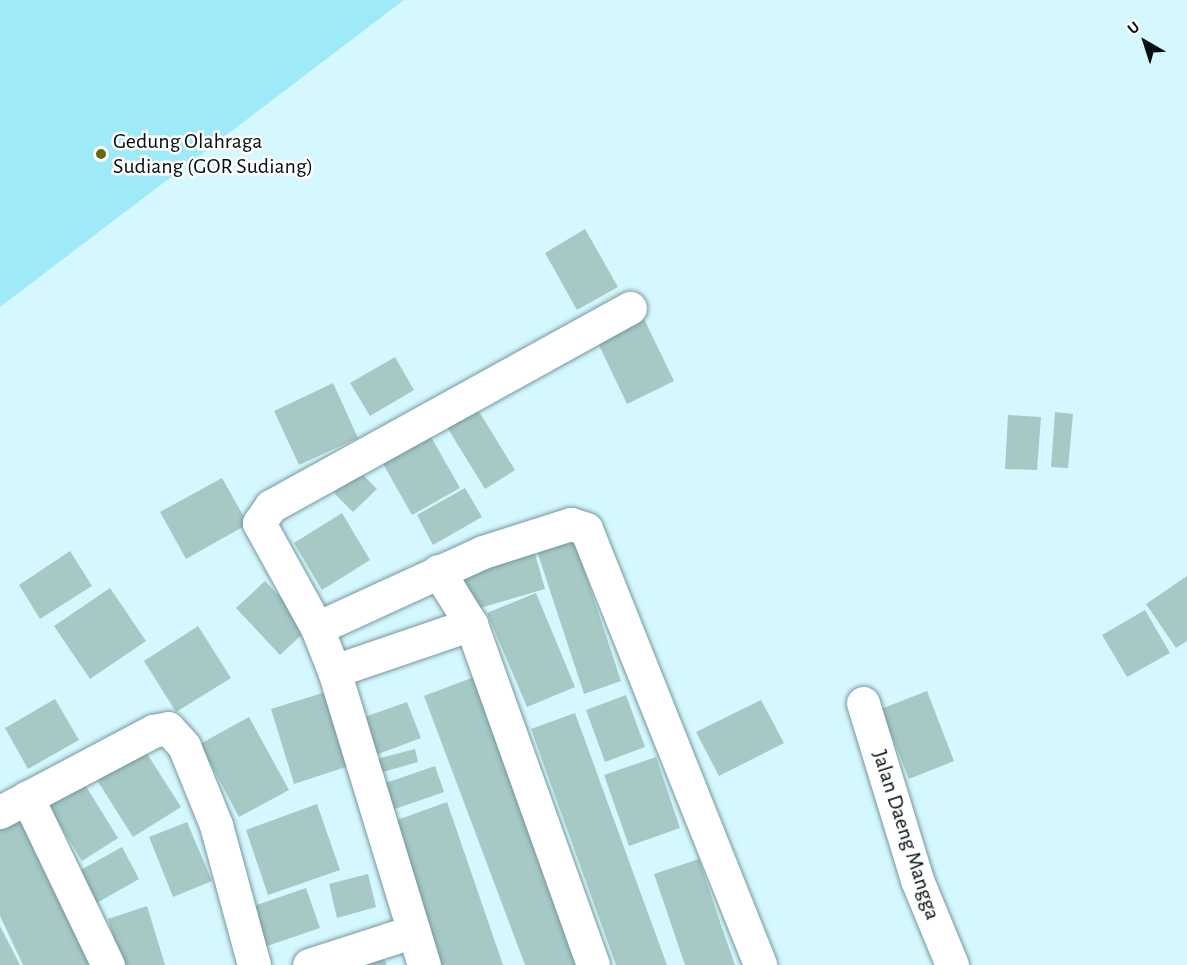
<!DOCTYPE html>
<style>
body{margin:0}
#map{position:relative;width:1187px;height:965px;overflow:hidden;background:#d5f8ff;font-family:"Alegreya Sans",sans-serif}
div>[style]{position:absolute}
.green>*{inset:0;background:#9feaf8}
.building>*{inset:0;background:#a6c9c6}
.roads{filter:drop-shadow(0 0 2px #76979d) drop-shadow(0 0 2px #76979d)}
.minor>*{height:33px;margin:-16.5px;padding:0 16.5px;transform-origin:16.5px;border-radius:16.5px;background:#fff}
.dots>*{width:16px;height:16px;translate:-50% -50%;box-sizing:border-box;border:3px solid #fff;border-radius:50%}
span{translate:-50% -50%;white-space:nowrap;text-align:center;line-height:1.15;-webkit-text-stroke:5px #fff;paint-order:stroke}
.poi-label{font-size:22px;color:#041012}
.left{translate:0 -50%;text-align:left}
.street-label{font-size:22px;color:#041012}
.north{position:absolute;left:1115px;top:12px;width:60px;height:60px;-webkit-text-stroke:4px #fff;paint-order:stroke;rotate:321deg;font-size:16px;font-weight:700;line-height:24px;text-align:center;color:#041012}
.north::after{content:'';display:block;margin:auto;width:21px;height:27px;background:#041012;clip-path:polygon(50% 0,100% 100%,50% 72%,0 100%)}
</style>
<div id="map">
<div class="green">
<div style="clip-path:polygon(0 0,404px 0,0 307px)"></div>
</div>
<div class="building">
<div style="clip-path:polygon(585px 229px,618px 287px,577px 310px,545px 253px)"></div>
<div style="clip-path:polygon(644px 319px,674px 381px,627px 404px,597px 341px)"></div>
<div style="clip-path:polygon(395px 357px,414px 390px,370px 416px,350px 383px)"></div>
<div style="clip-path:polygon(333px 383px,358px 438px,299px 465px,274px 411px)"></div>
<div style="clip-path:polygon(475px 405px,515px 470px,485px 489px,445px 424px)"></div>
<div style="clip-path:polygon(1055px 412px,1073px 414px,1068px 468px,1051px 467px)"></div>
<div style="clip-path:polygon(1008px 415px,1041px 417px,1037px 470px,1005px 469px)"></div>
<div style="clip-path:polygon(426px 428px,460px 488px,412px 515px,378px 455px)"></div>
<div style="clip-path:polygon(358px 470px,377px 489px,353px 512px,334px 493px)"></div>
<div style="clip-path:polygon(222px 478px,248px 524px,186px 559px,160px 512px)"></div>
<div style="clip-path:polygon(465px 488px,482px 517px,433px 545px,417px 515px)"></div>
<div style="clip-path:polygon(342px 513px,370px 560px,322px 590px,294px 543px)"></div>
<div style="clip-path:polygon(574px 539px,621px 681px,584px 694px,537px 551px)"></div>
<div style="clip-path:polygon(533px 547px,545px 589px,473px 610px,462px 568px)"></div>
<div style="clip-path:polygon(70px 551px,92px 586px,40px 619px,19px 585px)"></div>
<div style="clip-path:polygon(1187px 576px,1187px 641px,1176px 648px,1146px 604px)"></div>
<div style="clip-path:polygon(265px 581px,309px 628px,280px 655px,236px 608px)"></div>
<div style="clip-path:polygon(110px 588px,146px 641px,90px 679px,54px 626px)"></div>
<div style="clip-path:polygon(536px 593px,575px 687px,527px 707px,487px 613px)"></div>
<div style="clip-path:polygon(1145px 610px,1170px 653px,1127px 677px,1102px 635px)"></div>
<div style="clip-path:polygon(198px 626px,231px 678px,176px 712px,144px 661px)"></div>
<div style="clip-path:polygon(474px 677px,581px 965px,525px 965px,424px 696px)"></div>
<div style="clip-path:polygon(332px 690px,355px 764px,294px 784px,271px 709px)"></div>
<div style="clip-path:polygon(927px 691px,954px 761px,909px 779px,881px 709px)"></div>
<div style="clip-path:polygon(626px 695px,645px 747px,605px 762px,586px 710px)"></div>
<div style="clip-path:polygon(55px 699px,79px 740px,28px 769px,5px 728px)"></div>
<div style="clip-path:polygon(761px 700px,784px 743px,719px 776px,696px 732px)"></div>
<div style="clip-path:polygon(407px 702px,421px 738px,373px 756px,359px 719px)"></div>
<div style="clip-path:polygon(575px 713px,641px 894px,667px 965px,616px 965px,531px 729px)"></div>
<div style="clip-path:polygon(249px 717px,289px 790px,239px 817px,200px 744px)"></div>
<div style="clip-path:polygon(144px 749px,181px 807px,133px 837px,97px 780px)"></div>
<div style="clip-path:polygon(415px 749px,418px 762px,376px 774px,373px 760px)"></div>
<div style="clip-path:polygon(656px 757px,680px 828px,629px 846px,604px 775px)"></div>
<div style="clip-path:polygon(435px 766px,444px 792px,389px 811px,380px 785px)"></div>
<div style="clip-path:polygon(82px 780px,118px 838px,82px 861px,46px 802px)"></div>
<div style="clip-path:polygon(447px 802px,503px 965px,434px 965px,386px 824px)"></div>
<div style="clip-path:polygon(317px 804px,340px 870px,268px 895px,246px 830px)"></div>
<div style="clip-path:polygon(25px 818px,93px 965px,23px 965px,0 916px,0 830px)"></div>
<div style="clip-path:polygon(187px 822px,212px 881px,173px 897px,149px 837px)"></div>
<div style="clip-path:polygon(122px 847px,139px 879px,88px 908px,70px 876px)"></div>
<div style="clip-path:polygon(699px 859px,722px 928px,735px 965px,685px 965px,654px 874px)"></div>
<div style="clip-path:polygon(368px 874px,376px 907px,337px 918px,329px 884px)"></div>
<div style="clip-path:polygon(306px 888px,320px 928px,264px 947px,251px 907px)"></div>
<div style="clip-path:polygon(147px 906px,165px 965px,122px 965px,108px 919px)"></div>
<div style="clip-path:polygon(0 926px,20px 965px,0 965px)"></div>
<div style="clip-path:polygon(381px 953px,387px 965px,360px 965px)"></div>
</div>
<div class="roads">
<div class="minor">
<div style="left:438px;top:571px;width:62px;rotate:58.1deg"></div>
<div style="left:471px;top:624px;width:362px;rotate:70.3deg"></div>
<div style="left:317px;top:628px;width:183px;rotate:-24.6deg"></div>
<div style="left:483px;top:552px;width:92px;rotate:-17.7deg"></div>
<div style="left:571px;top:524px;width:16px;rotate:18deg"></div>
<div style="left:586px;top:529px;width:469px;rotate:68.2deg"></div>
<div style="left:334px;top:671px;width:145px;rotate:-18.9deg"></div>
<div style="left:863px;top:703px;width:185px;rotate:73deg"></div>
<div style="left:917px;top:880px;width:92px;rotate:67.6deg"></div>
<div style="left:27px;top:797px;width:187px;rotate:64.3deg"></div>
<div style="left:0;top:812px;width:173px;rotate:-27.9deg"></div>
<div style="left:153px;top:731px;width:15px;rotate:-11deg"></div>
<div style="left:168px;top:728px;width:24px;rotate:48deg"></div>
<div style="left:184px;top:746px;width:85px;rotate:67.9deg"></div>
<div style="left:216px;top:825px;width:145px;rotate:74.8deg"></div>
<div style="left:309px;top:965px;width:110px;rotate:-17.9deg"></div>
<div style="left:424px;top:965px;width:307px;rotate:-107deg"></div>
<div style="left:334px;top:671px;width:46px;rotate:-111.6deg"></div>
<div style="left:317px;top:628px;width:120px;rotate:-118.9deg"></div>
<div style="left:259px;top:523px;width:21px;rotate:-55deg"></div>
<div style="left:271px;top:506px;width:410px;rotate:-28.9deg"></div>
</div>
</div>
<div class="dots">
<div style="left:101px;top:154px;background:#676a0b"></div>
</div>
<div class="poi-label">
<span class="left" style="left:113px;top:154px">Gedung Olahraga<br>Sudiang (GOR Sudiang)</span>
</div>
<div class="street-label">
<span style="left:906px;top:835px;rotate:72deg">Jalan Daeng Mangga</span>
</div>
<div class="north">U</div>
</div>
